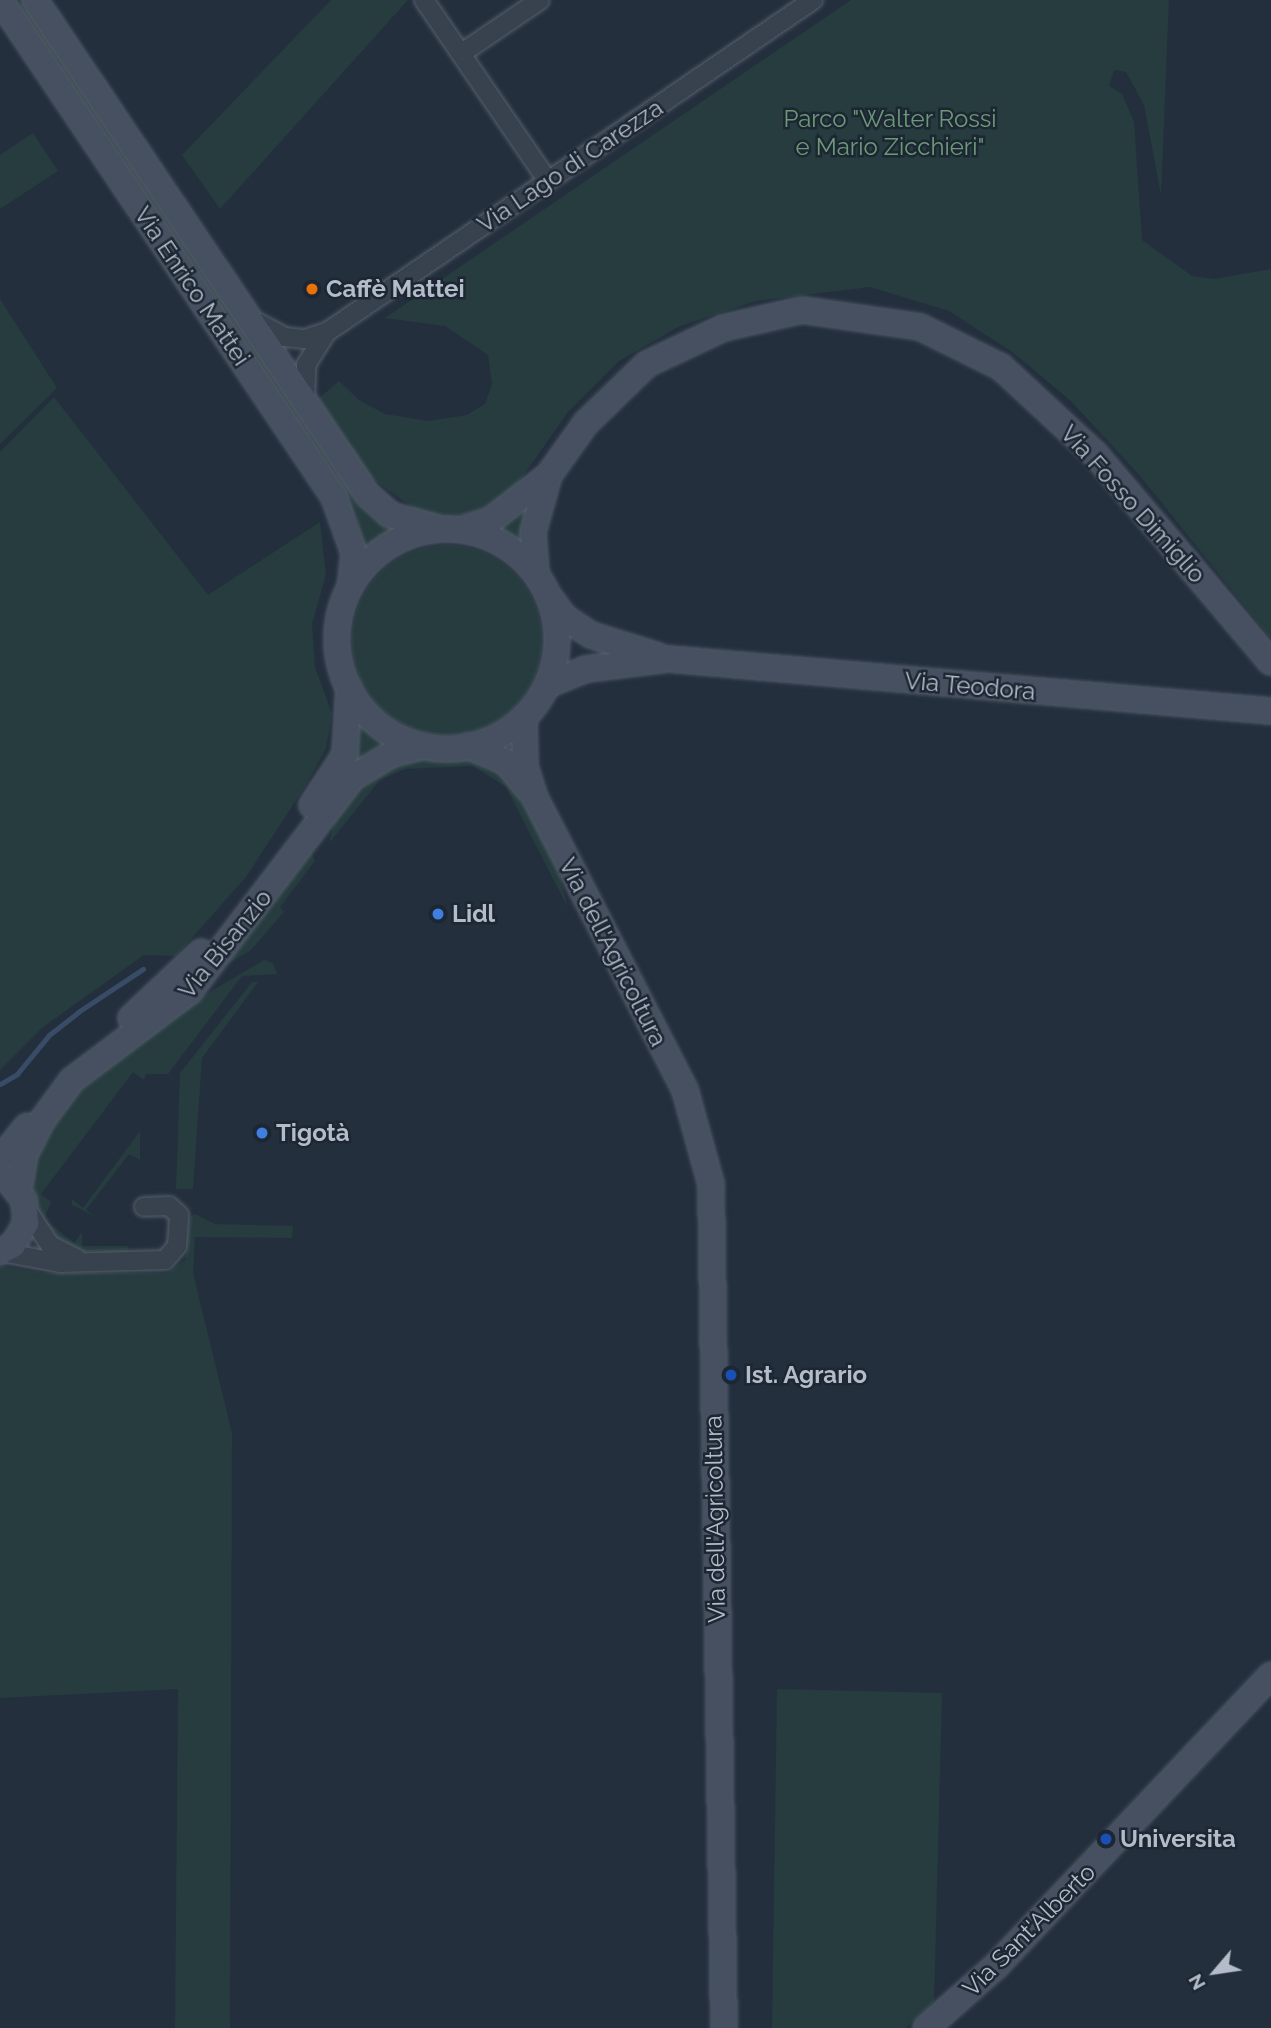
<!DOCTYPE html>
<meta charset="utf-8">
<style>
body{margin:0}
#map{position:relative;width:1271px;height:2028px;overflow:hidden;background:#242f3e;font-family:Raleway,sans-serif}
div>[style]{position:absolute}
.green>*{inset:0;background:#263c3f}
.round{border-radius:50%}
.stream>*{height:5px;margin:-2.5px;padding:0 2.5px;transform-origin:2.5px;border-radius:2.5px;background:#394c67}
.roads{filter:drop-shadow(0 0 2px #565f6c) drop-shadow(0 0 2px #565f6c)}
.street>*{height:18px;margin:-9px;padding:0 9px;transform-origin:9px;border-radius:9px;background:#38414e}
.secondary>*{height:24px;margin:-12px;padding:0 12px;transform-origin:12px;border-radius:12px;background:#465061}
.secondary>.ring{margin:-12px;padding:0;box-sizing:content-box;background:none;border:24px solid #465061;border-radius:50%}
.dots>*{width:19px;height:19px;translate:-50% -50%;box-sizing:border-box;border:4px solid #1d2633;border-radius:50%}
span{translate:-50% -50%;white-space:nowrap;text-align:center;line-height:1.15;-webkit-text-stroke:5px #1d2633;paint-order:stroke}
.park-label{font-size:24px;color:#6b9a76}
.street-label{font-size:24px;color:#b4bcc9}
.poi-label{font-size:24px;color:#b4bcc9;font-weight:700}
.left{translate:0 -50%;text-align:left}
.north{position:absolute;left:1180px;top:1937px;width:70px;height:70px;-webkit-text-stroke:5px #1d2633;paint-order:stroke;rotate:241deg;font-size:19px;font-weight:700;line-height:28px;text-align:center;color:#b4bcc9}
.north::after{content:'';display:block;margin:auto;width:24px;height:32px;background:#b4bcc9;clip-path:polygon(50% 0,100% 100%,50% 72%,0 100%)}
</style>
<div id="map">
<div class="green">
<div style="clip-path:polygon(10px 0,25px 0,359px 502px,397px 533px,362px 554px,357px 519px,344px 498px)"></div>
<div style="clip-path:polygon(331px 0,408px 0,220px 209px,182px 155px)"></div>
<div style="clip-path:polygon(851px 0,1169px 0,1161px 195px,1144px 105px,1126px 72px,1114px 70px,1109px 86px,1122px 94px,1134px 122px,1142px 240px,1192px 276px,1214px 279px,1271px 269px,1271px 639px,1140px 476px,1071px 401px,1012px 352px,949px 311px,870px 287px,756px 301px,680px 326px,619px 361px,568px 412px,512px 492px,482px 509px,448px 518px,419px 512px,370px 477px,317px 400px,339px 381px,359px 400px,385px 414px,428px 421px,467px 415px,485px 404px,492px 384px,488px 355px,445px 326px,385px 318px)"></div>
<div style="clip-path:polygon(33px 133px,58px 171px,0 209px,0 155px)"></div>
<div style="clip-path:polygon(0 299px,57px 388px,0 444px)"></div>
<div style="clip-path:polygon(54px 397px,208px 595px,320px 522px,326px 575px,312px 624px,315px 667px,332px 714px,326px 749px,304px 788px,246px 877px,176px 956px,144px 955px,43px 1027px,0 1070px,0 452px)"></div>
<div style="clip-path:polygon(531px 498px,527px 555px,488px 530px)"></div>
<div class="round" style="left:352px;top:545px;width:190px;height:190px"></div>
<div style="clip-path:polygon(362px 726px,385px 744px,355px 764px,359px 728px)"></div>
<div style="clip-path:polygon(470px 756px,485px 759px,518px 787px,558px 869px,568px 908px,506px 787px,473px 766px,405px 769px,380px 780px,329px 843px,337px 810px,373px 772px,419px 757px)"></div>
<div style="clip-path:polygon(310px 848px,315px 861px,280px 907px,284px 912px,250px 951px,222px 967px)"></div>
<div style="clip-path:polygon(264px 960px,273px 963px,277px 974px,242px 976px,168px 1074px,146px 1074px,144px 1080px,133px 1072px,41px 1194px,51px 1202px,44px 1219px,74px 1243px,82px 1232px,82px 1246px,128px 1246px,128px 1253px,82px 1251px,53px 1236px,40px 1219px,29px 1165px,69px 1096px,181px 1009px)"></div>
<div style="clip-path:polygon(252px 982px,258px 982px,202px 1058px,193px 1189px,176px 1189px,180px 1073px)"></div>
<div style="clip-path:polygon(140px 1131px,140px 1160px,129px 1154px,86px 1210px,94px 1216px,72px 1205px,72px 1199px,83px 1208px)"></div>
<div style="clip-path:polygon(195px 1214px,215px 1224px,293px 1226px,292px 1238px,195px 1237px,193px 1273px,232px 1433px,230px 2028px,175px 2028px,178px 1689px,0 1698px,0 1266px,45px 1273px,167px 1273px,185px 1260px,190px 1217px)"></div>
<div style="clip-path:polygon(777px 1689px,942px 1693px,934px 2002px,906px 2028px,772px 2028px)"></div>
</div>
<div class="stream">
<div style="left:0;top:1084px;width:20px;rotate:-30deg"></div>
<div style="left:17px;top:1074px;width:50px;rotate:-50.6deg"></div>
<div style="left:49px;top:1035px;width:37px;rotate:-38deg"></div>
<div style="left:78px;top:1012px;width:78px;rotate:-33.5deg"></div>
</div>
<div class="roads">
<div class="street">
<div style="left:424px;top:0;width:219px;rotate:55.6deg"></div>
<div style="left:462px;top:53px;width:94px;rotate:-34.2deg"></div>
<div style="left:253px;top:320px;width:36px;rotate:28deg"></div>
<div style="left:285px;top:337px;width:20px;rotate:6deg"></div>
<div style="left:305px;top:339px;width:23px;rotate:-18deg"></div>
<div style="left:327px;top:332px;width:589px;rotate:-34.34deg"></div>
<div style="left:305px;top:403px;width:38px;rotate:-88deg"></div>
<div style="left:306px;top:365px;width:39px;rotate:-58deg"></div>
<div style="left:27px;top:1210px;width:42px;rotate:56.7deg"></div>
<div style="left:50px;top:1245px;width:30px;rotate:27deg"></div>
<div style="left:2px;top:1252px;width:59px;rotate:10.7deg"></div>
<div style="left:60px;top:1263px;width:105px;rotate:-1.6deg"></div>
<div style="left:165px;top:1260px;width:18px;rotate:-49deg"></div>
<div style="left:177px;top:1246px;width:31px;rotate:-86deg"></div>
<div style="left:179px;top:1215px;width:13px;rotate:-138deg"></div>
<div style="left:169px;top:1206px;width:25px;rotate:178deg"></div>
</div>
<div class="secondary">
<div style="left:0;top:0;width:599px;rotate:56.1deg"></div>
<div style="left:334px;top:497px;width:59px;rotate:70.3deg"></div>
<div style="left:354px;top:553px;width:30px;rotate:96deg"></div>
<div style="left:35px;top:0;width:595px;rotate:56.1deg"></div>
<div style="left:367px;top:494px;width:31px;rotate:42deg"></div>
<div style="left:390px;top:515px;width:46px;rotate:15.3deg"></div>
<div style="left:463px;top:529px;width:29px;rotate:-18deg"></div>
<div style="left:491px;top:520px;width:73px;rotate:-37.8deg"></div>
<div style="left:549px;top:475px;width:64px;rotate:-54.6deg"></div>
<div style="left:586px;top:423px;width:85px;rotate:-44deg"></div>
<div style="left:647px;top:364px;width:84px;rotate:-25.3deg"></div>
<div style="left:723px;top:328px;width:81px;rotate:-12.8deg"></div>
<div style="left:802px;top:310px;width:119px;rotate:8.2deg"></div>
<div style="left:920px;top:327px;width:90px;rotate:26.3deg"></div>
<div style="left:1001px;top:367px;width:128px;rotate:42.8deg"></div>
<div style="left:1095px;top:454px;width:272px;rotate:49.8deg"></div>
<div class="ring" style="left:337px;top:529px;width:196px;height:196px"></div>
<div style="left:536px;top:574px;width:42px;rotate:-94.1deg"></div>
<div style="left:533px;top:532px;width:59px;rotate:-74.3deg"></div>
<div style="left:551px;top:599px;width:22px;rotate:54deg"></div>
<div style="left:564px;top:617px;width:32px;rotate:34deg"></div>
<div style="left:591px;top:635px;width:70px;rotate:17.4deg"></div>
<div style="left:547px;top:685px;width:42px;rotate:-22.3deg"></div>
<div style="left:586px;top:669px;width:84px;rotate:-6.9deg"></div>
<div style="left:669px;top:659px;width:604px;rotate:4.94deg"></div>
<div style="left:524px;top:718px;width:49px;rotate:88.8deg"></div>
<div style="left:525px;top:767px;width:33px;rotate:72deg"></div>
<div style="left:535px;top:798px;width:328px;rotate:62.8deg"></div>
<div style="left:685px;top:1090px;width:98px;rotate:74.5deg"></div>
<div style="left:711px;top:1184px;width:844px;rotate:89.12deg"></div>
<div style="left:468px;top:746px;width:41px;rotate:22.8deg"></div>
<div style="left:506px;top:762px;width:35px;rotate:51deg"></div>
<div style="left:312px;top:805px;width:60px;rotate:-56.6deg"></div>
<div style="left:345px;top:755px;width:68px;rotate:-86.6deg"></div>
<div style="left:131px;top:1018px;width:96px;rotate:-43.3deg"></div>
<div style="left:0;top:1160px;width:43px;rotate:-51.5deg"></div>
<div style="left:19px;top:1190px;width:36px;rotate:-81deg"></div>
<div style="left:25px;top:1154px;width:36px;rotate:-63deg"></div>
<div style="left:41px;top:1122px;width:52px;rotate:-53.6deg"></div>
<div style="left:72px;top:1080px;width:148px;rotate:-37deg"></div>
<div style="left:190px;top:991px;width:268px;rotate:-52.7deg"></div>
<div style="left:352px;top:778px;width:47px;rotate:-31deg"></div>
<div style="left:392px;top:754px;width:33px;rotate:-14deg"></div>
<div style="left:0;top:1252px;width:15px;rotate:-28deg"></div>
<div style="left:13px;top:1245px;width:26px;rotate:-59deg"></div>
<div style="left:26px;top:1223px;width:23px;rotate:-95deg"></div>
<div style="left:24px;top:1200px;width:26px;rotate:-129deg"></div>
<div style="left:926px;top:2028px;width:94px;rotate:-41.5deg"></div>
<div style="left:996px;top:1966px;width:400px;rotate:-46.6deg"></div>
</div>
</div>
<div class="dots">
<div style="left:312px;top:289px;background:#e8710a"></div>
<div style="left:438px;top:914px;background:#3f7fe0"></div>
<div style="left:262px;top:1133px;background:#3f7fe0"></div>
<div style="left:731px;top:1375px;background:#1a4fb4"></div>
<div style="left:1106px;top:1839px;background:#1a4fb4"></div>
</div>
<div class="park-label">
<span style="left:890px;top:133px">Parco "Walter Rossi<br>e Mario Zicchieri"</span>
</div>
<div class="street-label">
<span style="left:570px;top:166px;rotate:-34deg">Via Lago di Carezza</span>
<span style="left:192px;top:286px;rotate:56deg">Via Enrico Mattei</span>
<span style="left:1133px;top:504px;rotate:48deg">Via Fosso Dimiglio</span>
<span style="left:970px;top:686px;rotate:5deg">Via Teodora</span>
<span style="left:225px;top:944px;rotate:-51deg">Via Bisanzio</span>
<span style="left:613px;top:952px;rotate:63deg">Via dell'Agricoltura</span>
<span style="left:715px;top:1519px;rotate:-91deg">Via dell'Agricoltura</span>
<span style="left:1029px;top:1930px;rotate:-45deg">Via Sant'Alberto</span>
</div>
<div class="poi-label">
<span class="left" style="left:326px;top:289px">Caffè Mattei</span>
<span class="left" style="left:452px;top:914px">Lidl</span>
<span class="left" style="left:276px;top:1133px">Tigotà</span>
<span class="left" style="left:745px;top:1375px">Ist. Agrario</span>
<span class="left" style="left:1120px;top:1839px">Universita</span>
</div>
<div class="north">N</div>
</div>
